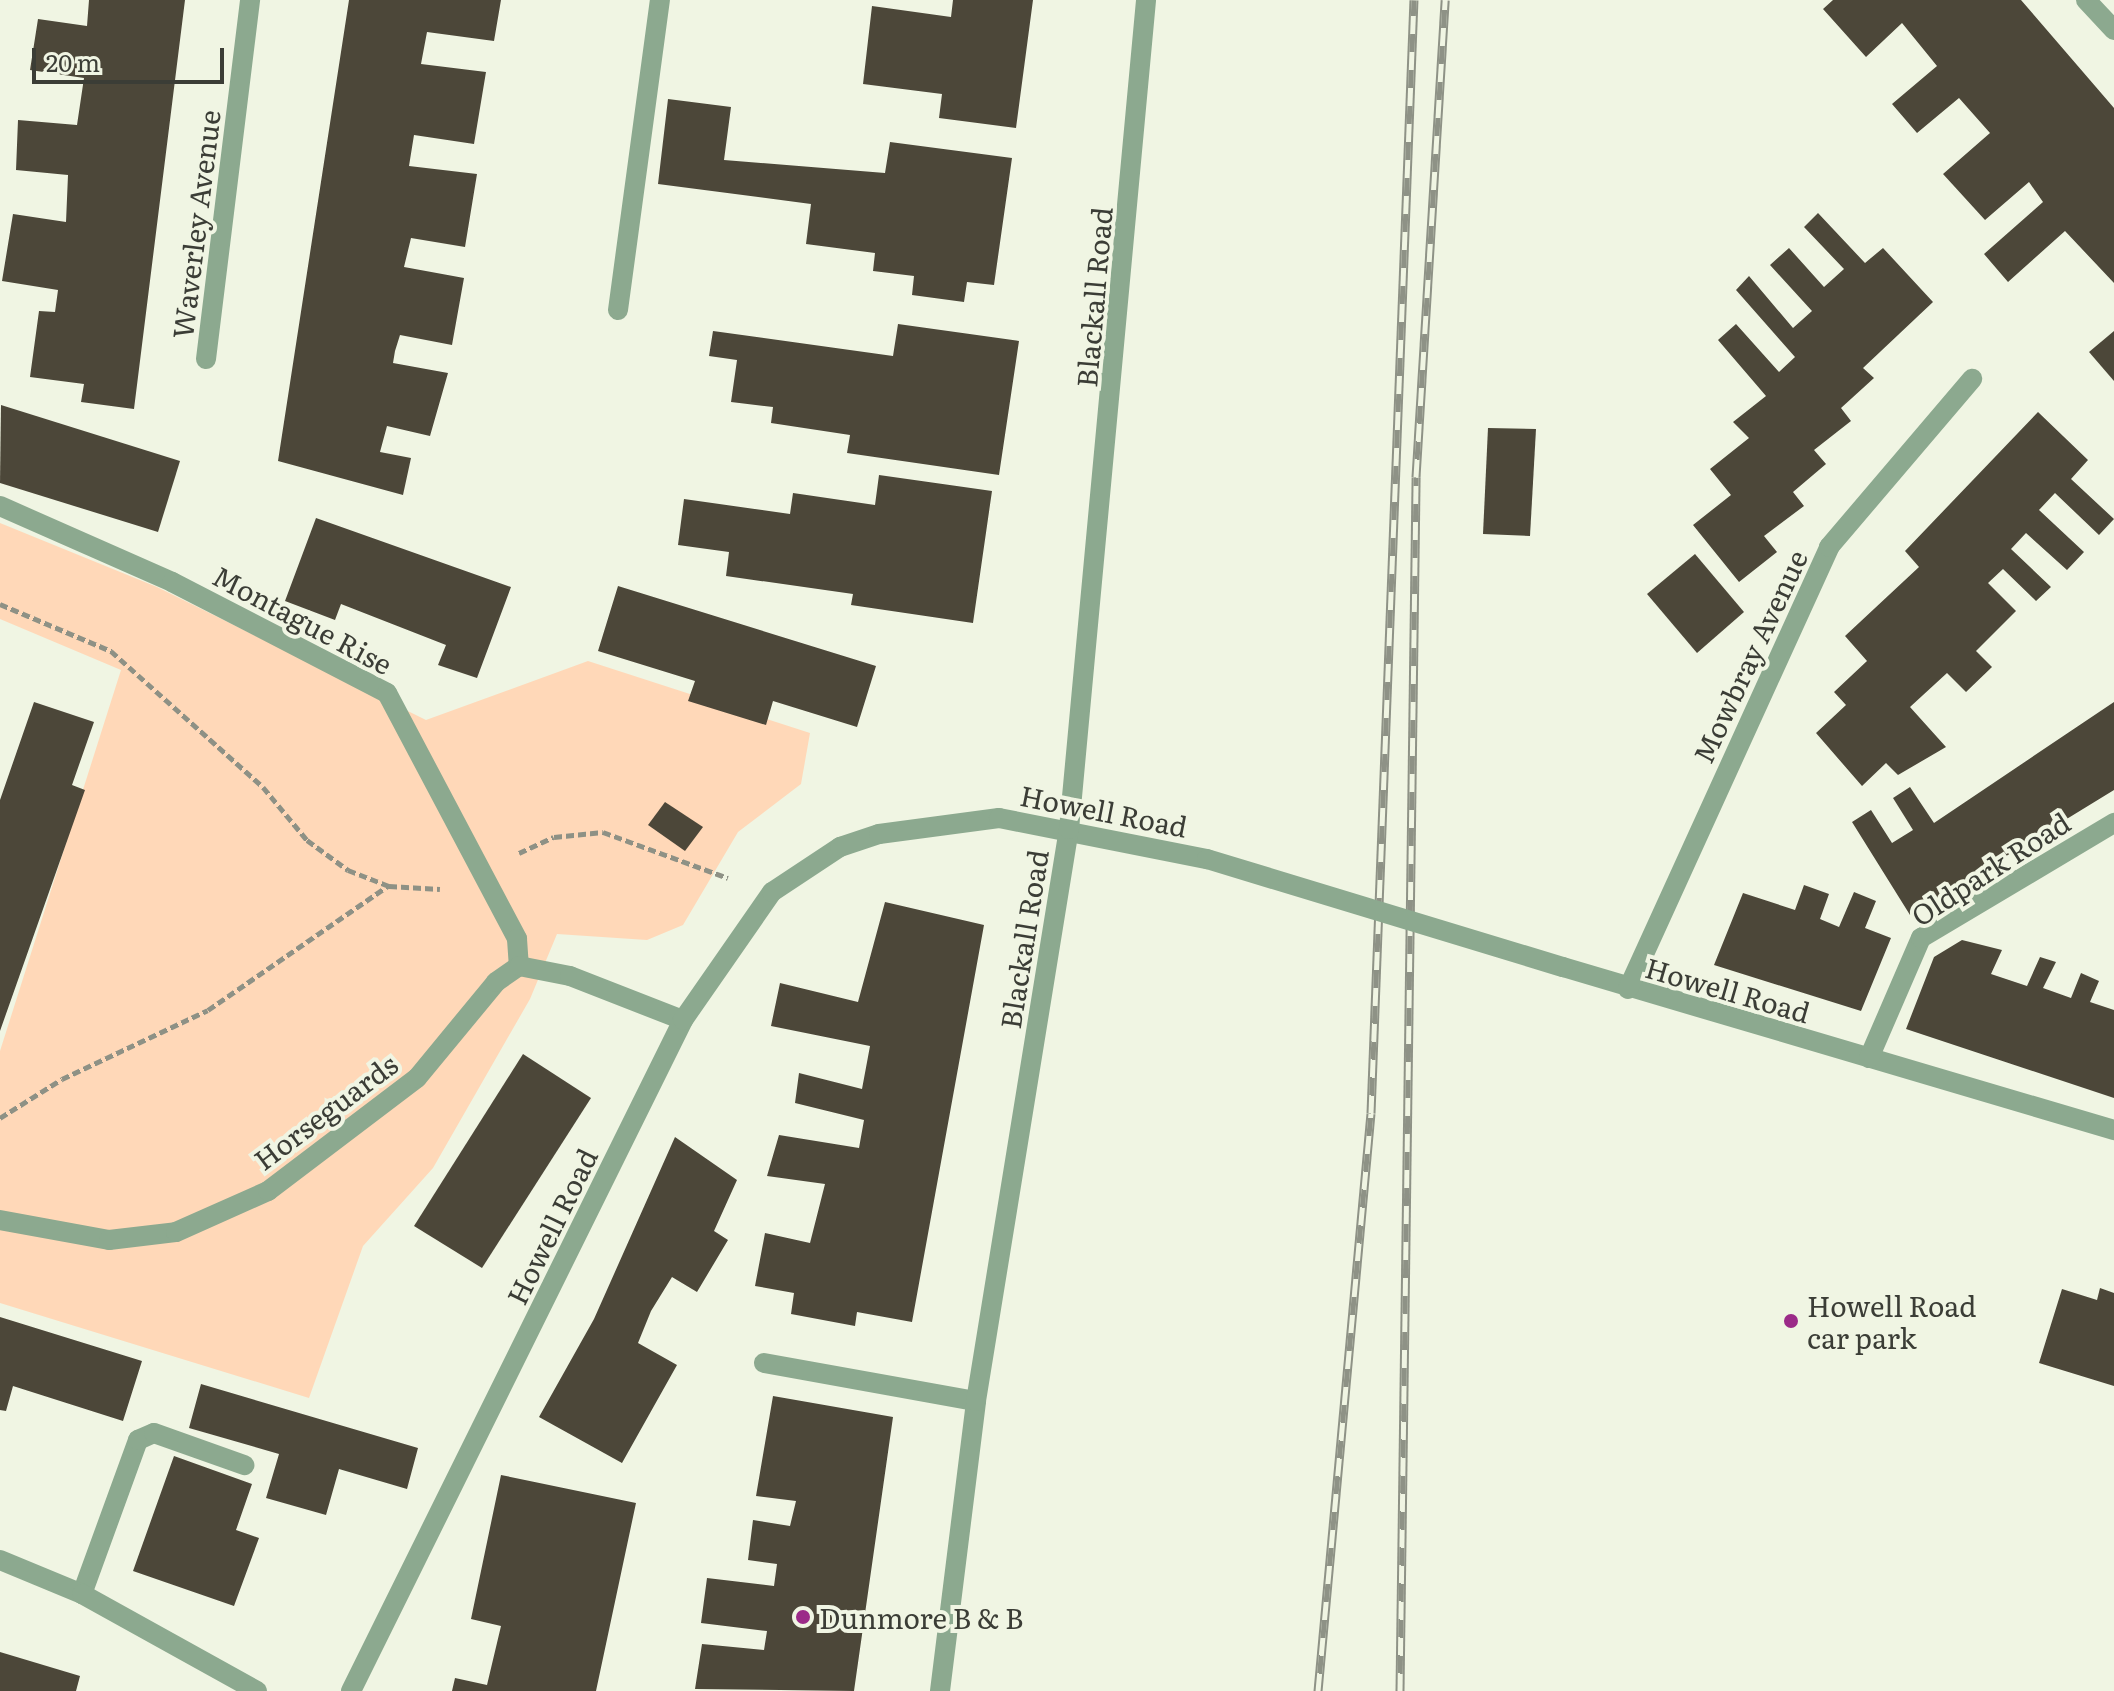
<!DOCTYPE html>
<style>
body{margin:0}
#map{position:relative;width:2114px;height:1691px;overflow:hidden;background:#f0f5e3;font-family:Literata,serif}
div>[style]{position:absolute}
.green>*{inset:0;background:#ffd8b8}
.building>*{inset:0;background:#4c4739}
.path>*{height:5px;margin-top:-2.5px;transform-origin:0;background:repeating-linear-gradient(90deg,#8e9185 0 8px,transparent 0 12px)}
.service>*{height:20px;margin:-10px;padding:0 10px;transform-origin:10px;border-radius:10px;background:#8ca98f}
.minor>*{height:20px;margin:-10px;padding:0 10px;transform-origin:10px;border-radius:10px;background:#8ca98f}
.rail>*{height:9px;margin-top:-4.5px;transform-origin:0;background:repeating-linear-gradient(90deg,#f0f5e3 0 18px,#8e9286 0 36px);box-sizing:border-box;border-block:2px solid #8e9286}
.minor-bridge>*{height:20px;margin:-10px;padding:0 10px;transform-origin:10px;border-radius:10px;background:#8ca98f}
.dots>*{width:22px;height:22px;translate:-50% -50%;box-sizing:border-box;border:4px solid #f0f5e3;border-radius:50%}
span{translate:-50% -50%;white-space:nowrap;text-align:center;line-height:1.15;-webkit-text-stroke:8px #f0f5e3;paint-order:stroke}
.street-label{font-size:28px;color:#3b3d36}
.poi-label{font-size:28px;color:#3b3d36}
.left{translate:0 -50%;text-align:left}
.scale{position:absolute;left:32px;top:48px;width:192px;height:36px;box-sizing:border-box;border:4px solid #3b3d36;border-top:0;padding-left:10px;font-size:24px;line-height:28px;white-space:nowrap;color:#3b3d36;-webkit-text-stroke:6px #f0f5e3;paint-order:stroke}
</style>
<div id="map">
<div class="green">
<div style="clip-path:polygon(0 523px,157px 587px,426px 720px,588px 661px,810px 733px,801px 784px,738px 832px,683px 925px,647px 940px,557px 934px,530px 999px,433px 1168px,363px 1246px,309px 1398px,0 1303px,0 1051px,121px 670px,0 619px)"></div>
</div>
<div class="building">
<div style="clip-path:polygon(89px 0,185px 0,134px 409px,81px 402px,84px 384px,30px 377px,39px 311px,55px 312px,58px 290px,2px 281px,13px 214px,66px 222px,68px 175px,16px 170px,18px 120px,77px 125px,84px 78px,30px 70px,38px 19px,87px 26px)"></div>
<div style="clip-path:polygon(349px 0,501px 0,494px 41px,427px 32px,421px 64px,486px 72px,474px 144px,414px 135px,409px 166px,477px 174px,465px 247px,411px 238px,404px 267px,464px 278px,452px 345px,400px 335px,395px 351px,393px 363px,448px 373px,430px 436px,387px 426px,380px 452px,411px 458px,403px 495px,278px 461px)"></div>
<div style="clip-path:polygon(953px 0,1033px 0,1016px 128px,939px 118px,942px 94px,863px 84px,872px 6px,951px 17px)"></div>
<div style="clip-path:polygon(1833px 0,2021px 0,2114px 108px,2114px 283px,2065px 231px,2008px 282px,1984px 254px,2043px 202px,2029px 182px,1985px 220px,1943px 174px,1990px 133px,1959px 98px,1917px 133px,1892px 104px,1937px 66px,1902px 23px,1866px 57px,1823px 9px)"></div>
<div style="clip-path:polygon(668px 99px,731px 107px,724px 160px,885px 173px,890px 142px,1012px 158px,994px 285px,967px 282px,964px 302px,912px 295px,914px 276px,873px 271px,875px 253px,806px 244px,811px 204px,658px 184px)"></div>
<div style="clip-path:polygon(1818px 213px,1865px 263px,1883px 248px,1933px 302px,1863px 368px,1874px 378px,1841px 408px,1851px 421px,1814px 450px,1826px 464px,1793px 492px,1804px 506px,1764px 536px,1777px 552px,1739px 582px,1693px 525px,1731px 495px,1710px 469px,1749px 438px,1733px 422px,1766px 396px,1718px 340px,1736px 324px,1779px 372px,1795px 357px,1736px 290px,1749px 276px,1793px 328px,1812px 311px,1770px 265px,1789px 248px,1824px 287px,1844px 269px,1804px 227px)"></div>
<div style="clip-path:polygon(898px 324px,1019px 341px,999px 475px,847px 453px,850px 435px,771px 423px,773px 407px,731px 402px,737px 360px,709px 356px,713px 331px,893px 356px)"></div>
<div style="clip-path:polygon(2114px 331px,2114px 381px,2089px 352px)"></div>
<div style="clip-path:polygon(1px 405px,180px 461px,158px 532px,0 483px)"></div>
<div style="clip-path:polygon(2038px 412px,2088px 460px,2071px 479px,2114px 519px,2099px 535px,2055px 493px,2039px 510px,2084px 552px,2067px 570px,2026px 533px,2011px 549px,2051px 587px,2036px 601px,2003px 569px,1988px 583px,2016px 611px,1976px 651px,1992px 667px,1966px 692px,1947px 673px,1910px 707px,1946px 747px,1898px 775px,1886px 763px,1862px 786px,1816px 733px,1846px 705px,1834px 692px,1867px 661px,1845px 636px,1919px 567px,1905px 551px)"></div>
<div style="clip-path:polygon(1488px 428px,1536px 429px,1530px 536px,1483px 534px)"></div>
<div style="clip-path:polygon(879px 475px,992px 491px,973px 623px,851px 605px,853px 594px,726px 576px,729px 552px,678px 545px,684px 499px,790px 514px,793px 493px,875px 505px)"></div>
<div style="clip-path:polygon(316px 518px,511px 587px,477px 678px,438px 665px,446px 645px,341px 604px,335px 620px,285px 601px)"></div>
<div style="clip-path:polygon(1695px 554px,1744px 612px,1697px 653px,1647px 594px)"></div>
<div style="clip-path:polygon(618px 586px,876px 666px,857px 727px,773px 701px,766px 725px,688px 701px,695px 681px,598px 651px)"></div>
<div style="clip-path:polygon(34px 702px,94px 722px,72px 785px,85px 790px,0 1031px,0 800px)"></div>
<div style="clip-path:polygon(2114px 702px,2114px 790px,1910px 915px,1852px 822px,1871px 810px,1892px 843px,1913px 830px,1893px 798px,1910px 787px,1934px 823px)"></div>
<div style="clip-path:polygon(665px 802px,703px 827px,685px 851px,648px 825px)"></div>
<div style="clip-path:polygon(1804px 885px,1829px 894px,1820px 919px,1839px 927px,1854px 892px,1876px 901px,1865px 928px,1891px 938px,1861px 1011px,1714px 965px,1743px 893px,1795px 910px)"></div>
<div style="clip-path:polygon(885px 902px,984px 925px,912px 1322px,857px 1312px,855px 1326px,791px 1314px,794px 1293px,755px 1286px,765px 1233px,810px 1243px,825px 1184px,767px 1176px,779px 1135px,859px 1148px,864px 1120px,795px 1103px,799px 1073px,862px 1089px,870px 1046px,771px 1026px,780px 983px,858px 1002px)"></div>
<div style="clip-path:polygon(1962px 940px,2002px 950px,1991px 974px,2027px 986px,2040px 957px,2056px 962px,2043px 988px,2071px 998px,2081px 973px,2099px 981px,2090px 1002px,2114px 1010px,2114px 1098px,1906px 1029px,1934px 957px)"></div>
<div style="clip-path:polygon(523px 1054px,591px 1098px,482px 1268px,414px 1226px)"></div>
<div style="clip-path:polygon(675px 1137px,737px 1180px,714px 1231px,728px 1240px,697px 1292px,672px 1277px,651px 1311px,638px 1343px,677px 1365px,622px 1463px,539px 1417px,594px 1319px)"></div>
<div style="clip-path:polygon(2100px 1288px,2114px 1293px,2114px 1386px,2039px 1363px,2062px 1289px,2097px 1300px)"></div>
<div style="clip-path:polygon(0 1317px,142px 1361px,123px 1421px,13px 1386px,6px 1411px,0 1410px)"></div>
<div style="clip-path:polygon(201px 1384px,418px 1448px,407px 1489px,339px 1469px,326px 1515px,266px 1498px,279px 1454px,189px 1428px)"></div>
<div style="clip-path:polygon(773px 1396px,893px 1417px,854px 1691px,695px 1689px,702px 1644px,764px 1650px,767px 1631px,701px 1623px,707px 1578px,774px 1586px,777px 1564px,748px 1560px,753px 1520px,790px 1526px,796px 1501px,756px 1496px)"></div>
<div style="clip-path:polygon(174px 1456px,252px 1484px,236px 1530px,259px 1538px,234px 1606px,133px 1571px)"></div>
<div style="clip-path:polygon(501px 1475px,636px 1503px,596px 1691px,452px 1691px,455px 1678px,487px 1685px,501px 1626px,471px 1619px)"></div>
<div style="clip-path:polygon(0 1652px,80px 1676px,76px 1691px,0 1691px)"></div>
</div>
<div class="path">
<div style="left:0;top:604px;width:121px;rotate:22.9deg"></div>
<div style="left:111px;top:651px;width:204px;rotate:41.8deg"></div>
<div style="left:263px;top:787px;width:69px;rotate:50.3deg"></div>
<div style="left:307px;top:840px;width:51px;rotate:36.2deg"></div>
<div style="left:348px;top:870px;width:44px;rotate:21.3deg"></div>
<div style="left:389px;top:886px;width:51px;rotate:3.4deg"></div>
<div style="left:519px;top:853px;width:38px;rotate:-25deg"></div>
<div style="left:554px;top:837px;width:49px;rotate:-5.8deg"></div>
<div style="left:603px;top:832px;width:133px;rotate:20.2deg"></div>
<div style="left:0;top:1118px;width:73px;rotate:-32.2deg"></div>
<div style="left:62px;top:1079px;width:161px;rotate:-25.3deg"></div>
<div style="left:208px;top:1010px;width:219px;rotate:-34.6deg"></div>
</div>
<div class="service">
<div style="left:618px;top:310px;width:313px;rotate:-82.3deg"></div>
<div style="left:764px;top:1363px;width:215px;rotate:10.2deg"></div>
<div style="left:82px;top:1594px;width:164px;rotate:-70deg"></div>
<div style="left:138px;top:1440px;width:17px;rotate:-24deg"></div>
<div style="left:154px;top:1433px;width:96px;rotate:19.6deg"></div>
</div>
<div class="minor">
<div style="left:2086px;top:0;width:41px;rotate:47deg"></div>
<div style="left:206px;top:359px;width:362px;rotate:-83deg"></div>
<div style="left:0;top:506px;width:188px;rotate:23.8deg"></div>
<div style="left:172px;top:582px;width:242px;rotate:27.3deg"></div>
<div style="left:387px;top:693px;width:278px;rotate:62.1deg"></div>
<div style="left:517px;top:939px;width:27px;rotate:86deg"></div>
<div style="left:1563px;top:967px;width:575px;rotate:16.48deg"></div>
<div style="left:1628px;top:989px;width:486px;rotate:-65.5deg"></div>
<div style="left:1829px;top:547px;width:221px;rotate:-49.6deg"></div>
<div style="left:1869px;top:1058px;width:131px;rotate:-66.6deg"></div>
<div style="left:1921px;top:938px;width:225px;rotate:-30.8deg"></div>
<div style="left:0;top:1220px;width:111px;rotate:10.4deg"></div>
<div style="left:109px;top:1240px;width:67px;rotate:-6.8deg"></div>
<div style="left:176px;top:1232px;width:101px;rotate:-24deg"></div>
<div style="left:268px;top:1191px;width:187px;rotate:-37.2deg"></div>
<div style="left:417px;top:1078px;width:124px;rotate:-50.5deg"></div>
<div style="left:496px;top:982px;width:28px;rotate:-35deg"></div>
<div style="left:519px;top:966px;width:52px;rotate:11.1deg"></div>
<div style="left:570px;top:976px;width:121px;rotate:21.3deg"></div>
<div style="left:0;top:1560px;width:89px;rotate:22.5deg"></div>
<div style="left:82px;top:1594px;width:200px;rotate:29deg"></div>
<div style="left:351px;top:1691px;width:749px;rotate:-63.67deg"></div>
<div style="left:683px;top:1020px;width:156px;rotate:-55.2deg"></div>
<div style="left:772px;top:892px;width:82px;rotate:-33.5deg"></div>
<div style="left:840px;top:847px;width:41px;rotate:-18.4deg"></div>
<div style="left:879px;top:834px;width:121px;rotate:-7.6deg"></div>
<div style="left:999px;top:818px;width:212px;rotate:11.2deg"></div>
<div style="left:940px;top:1691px;width:292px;rotate:-82.9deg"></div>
<div style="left:976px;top:1401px;width:580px;rotate:-80.77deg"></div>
<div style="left:1069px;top:829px;width:833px;rotate:-84.69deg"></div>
</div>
<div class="rail">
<div style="left:1318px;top:1691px;width:580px;rotate:-84.76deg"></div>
<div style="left:1371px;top:1113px;width:1114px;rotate:-87.79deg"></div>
<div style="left:1400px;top:1691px;width:1214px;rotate:-89.24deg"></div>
<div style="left:1416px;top:477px;width:478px;rotate:-86.5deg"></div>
</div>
<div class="minor-bridge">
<div style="left:1207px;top:859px;width:372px;rotate:16.9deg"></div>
</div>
<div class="dots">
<div style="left:1791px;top:1321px;background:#9b2a88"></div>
<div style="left:803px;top:1617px;background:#9b2a88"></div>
</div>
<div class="street-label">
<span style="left:195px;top:224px;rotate:-83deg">Waverley Avenue</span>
<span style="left:1093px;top:297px;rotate:-85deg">Blackall Road</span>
<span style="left:303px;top:619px;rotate:28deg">Montague Rise</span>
<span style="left:1749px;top:656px;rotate:-65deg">Mowbray Avenue</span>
<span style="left:1104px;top:810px;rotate:11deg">Howell Road</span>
<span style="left:1990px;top:868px;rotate:-33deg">Oldpark Road</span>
<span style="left:1023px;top:939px;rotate:-81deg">Blackall Road</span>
<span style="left:1728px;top:989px;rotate:16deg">Howell Road</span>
<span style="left:325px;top:1111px;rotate:-37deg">Horseguards</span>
<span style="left:551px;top:1226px;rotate:-64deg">Howell Road</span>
</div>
<div class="poi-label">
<span class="left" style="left:1807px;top:1321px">Howell Road<br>car park</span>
<span class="left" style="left:819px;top:1617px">Dunmore B &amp; B</span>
</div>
<div class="scale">20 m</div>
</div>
